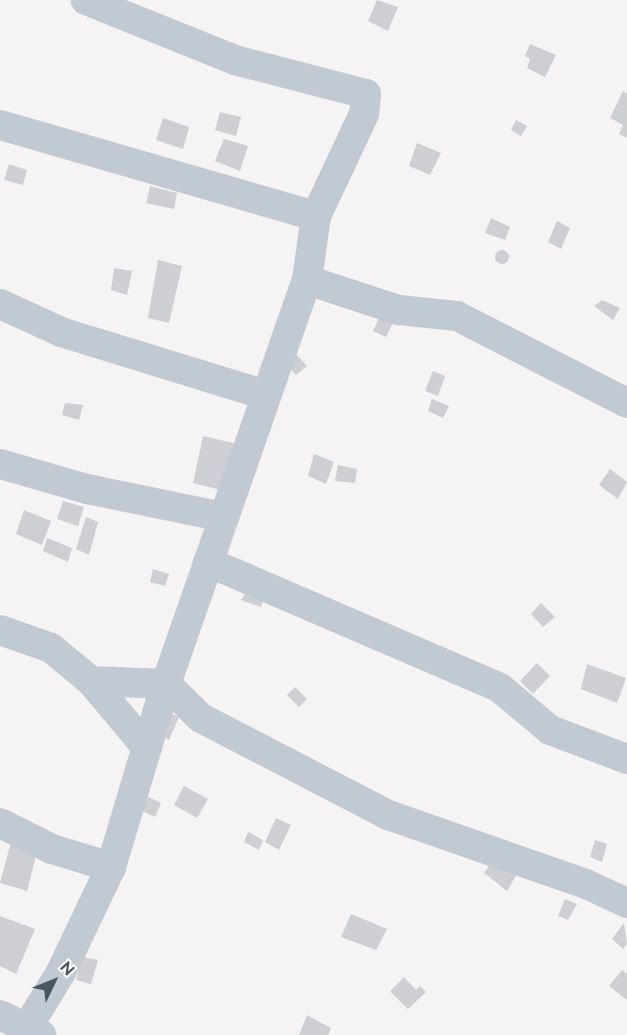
<!DOCTYPE html>
<style>
body{margin:0}
#map{position:relative;width:627px;height:1035px;overflow:hidden;background:#f5f3f3;font-family:Raleway,sans-serif}
div>[style]{position:absolute}
.building>*{inset:0;background:#cdcfd5}
.round{border-radius:50%}
.minor>*{height:30px;margin:-15px;padding:0 15px;transform-origin:15px;border-radius:15px;background:#c1cad2}
span{translate:-50% -50%;white-space:nowrap;text-align:center;line-height:1.15;-webkit-text-stroke:4.5px #fff;paint-order:stroke}
.north{position:absolute;left:24px;top:951px;width:60px;height:60px;-webkit-text-stroke:4px #fff;paint-order:stroke;rotate:47deg;font-size:16px;font-weight:700;line-height:24px;text-align:center;color:#4a5661}
.north::after{content:'';display:block;margin:auto;width:21px;height:27px;background:#4a5661;clip-path:polygon(50% 0,100% 100%,50% 72%,0 100%)}
</style>
<div id="map">
<div class="building">
<div style="clip-path:polygon(377px 0,398px 7px,388px 31px,368px 21px)"></div>
<div style="clip-path:polygon(530px 44px,556px 55px,545px 77px,527px 68px,530px 59px,525px 56px)"></div>
<div style="clip-path:polygon(623px 91px,627px 94px,627px 138px,619px 134px,623px 125px,610px 118px)"></div>
<div style="clip-path:polygon(220px 112px,241px 117px,236px 136px,215px 130px)"></div>
<div style="clip-path:polygon(163px 118px,189px 127px,183px 149px,156px 140px)"></div>
<div style="clip-path:polygon(516px 120px,527px 126px,521px 136px,511px 130px)"></div>
<div style="clip-path:polygon(224px 139px,248px 146px,240px 171px,215px 161px)"></div>
<div style="clip-path:polygon(417px 143px,441px 153px,430px 175px,409px 166px)"></div>
<div style="clip-path:polygon(9px 164px,27px 170px,23px 185px,4px 180px)"></div>
<div style="clip-path:polygon(150px 186px,177px 193px,174px 209px,146px 203px)"></div>
<div style="clip-path:polygon(491px 218px,510px 227px,505px 240px,485px 233px)"></div>
<div style="clip-path:polygon(557px 221px,570px 228px,561px 249px,548px 242px)"></div>
<div class="round" style="left:495px;top:250px;width:14px;height:14px"></div>
<div style="clip-path:polygon(158px 260px,182px 266px,169px 323px,148px 318px)"></div>
<div style="clip-path:polygon(114px 268px,132px 271px,127px 295px,111px 290px)"></div>
<div style="clip-path:polygon(602px 300px,620px 308px,613px 320px,594px 306px)"></div>
<div style="clip-path:polygon(381px 314px,394px 320px,386px 337px,373px 331px)"></div>
<div style="clip-path:polygon(296px 354px,307px 366px,296px 375px,285px 363px)"></div>
<div style="clip-path:polygon(433px 371px,445px 376px,438px 396px,425px 391px)"></div>
<div style="clip-path:polygon(432px 399px,449px 406px,443px 418px,428px 411px)"></div>
<div style="clip-path:polygon(65px 403px,83px 405px,79px 420px,62px 415px)"></div>
<div style="clip-path:polygon(203px 436px,242px 445px,229px 492px,193px 483px)"></div>
<div style="clip-path:polygon(314px 454px,334px 462px,326px 484px,308px 476px)"></div>
<div style="clip-path:polygon(338px 465px,357px 469px,355px 483px,335px 481px)"></div>
<div style="clip-path:polygon(610px 469px,627px 482px,618px 499px,599px 485px)"></div>
<div style="clip-path:polygon(63px 501px,84px 507px,78px 526px,57px 519px)"></div>
<div style="clip-path:polygon(24px 510px,51px 521px,42px 545px,16px 534px)"></div>
<div style="clip-path:polygon(86px 517px,98px 522px,89px 555px,76px 549px)"></div>
<div style="clip-path:polygon(47px 538px,72px 548px,68px 562px,43px 551px)"></div>
<div style="clip-path:polygon(153px 569px,169px 574px,165px 586px,150px 582px)"></div>
<div style="clip-path:polygon(248px 590px,266px 593px,261px 607px,241px 600px)"></div>
<div style="clip-path:polygon(541px 603px,555px 617px,543px 627px,531px 614px)"></div>
<div style="clip-path:polygon(537px 663px,550px 676px,533px 694px,520px 681px)"></div>
<div style="clip-path:polygon(587px 664px,626px 678px,617px 703px,581px 689px)"></div>
<div style="clip-path:polygon(295px 687px,307px 699px,299px 707px,287px 695px)"></div>
<div style="clip-path:polygon(168px 712px,179px 717px,169px 740px,159px 734px)"></div>
<div style="clip-path:polygon(184px 786px,208px 799px,197px 818px,174px 805px)"></div>
<div style="clip-path:polygon(144px 795px,161px 803px,155px 817px,138px 809px)"></div>
<div style="clip-path:polygon(276px 818px,291px 825px,279px 850px,265px 842px)"></div>
<div style="clip-path:polygon(248px 832px,263px 840px,259px 850px,244px 842px)"></div>
<div style="clip-path:polygon(595px 840px,607px 844px,602px 862px,590px 857px)"></div>
<div style="clip-path:polygon(11px 842px,37px 852px,27px 891px,0 883px)"></div>
<div style="clip-path:polygon(498px 853px,520px 869px,507px 891px,484px 873px)"></div>
<div style="clip-path:polygon(565px 899px,577px 904px,568px 920px,558px 916px)"></div>
<div style="clip-path:polygon(351px 914px,387px 929px,376px 950px,341px 937px)"></div>
<div style="clip-path:polygon(0 916px,35px 929px,16px 974px,0 966px)"></div>
<div style="clip-path:polygon(624px 923px,627px 944px,623px 949px,612px 939px)"></div>
<div style="clip-path:polygon(82px 957px,98px 960px,91px 984px,76px 980px)"></div>
<div style="clip-path:polygon(622px 970px,627px 974px,627px 1000px,609px 986px)"></div>
<div style="clip-path:polygon(404px 977px,416px 990px,420px 986px,426px 992px,408px 1009px,390px 991px)"></div>
<div style="clip-path:polygon(307px 1015px,331px 1028px,328px 1035px,299px 1035px)"></div>
</div>
<div class="minor">
<div style="left:0;top:125px;width:329px;rotate:16.1deg"></div>
<div style="left:307px;top:280px;width:97px;rotate:18.1deg"></div>
<div style="left:399px;top:310px;width:58px;rotate:5.9deg"></div>
<div style="left:457px;top:316px;width:191px;rotate:27.1deg"></div>
<div style="left:0;top:304px;width:67px;rotate:24.7deg"></div>
<div style="left:61px;top:332px;width:214px;rotate:17.1deg"></div>
<div style="left:0;top:464px;width:91px;rotate:16deg"></div>
<div style="left:87px;top:489px;width:140px;rotate:11.6deg"></div>
<div style="left:208px;top:562px;width:318px;rotate:23.3deg"></div>
<div style="left:500px;top:688px;width:65px;rotate:40deg"></div>
<div style="left:550px;top:730px;width:82px;rotate:20.6deg"></div>
<div style="left:0;top:630px;width:54px;rotate:19.4deg"></div>
<div style="left:51px;top:648px;width:52px;rotate:39.5deg"></div>
<div style="left:91px;top:681px;width:75px;rotate:2.3deg"></div>
<div style="left:166px;top:684px;width:49px;rotate:44.2deg"></div>
<div style="left:201px;top:718px;width:211px;rotate:27.4deg"></div>
<div style="left:388px;top:815px;width:210px;rotate:19.2deg"></div>
<div style="left:586px;top:884px;width:45px;rotate:24.9deg"></div>
<div style="left:91px;top:681px;width:87px;rotate:50.1deg"></div>
<div style="left:0;top:823px;width:58px;rotate:26.6deg"></div>
<div style="left:52px;top:849px;width:62px;rotate:17deg"></div>
<div style="left:0;top:1015px;width:46px;rotate:26deg"></div>
<div style="left:27px;top:1028px;width:66px;rotate:-58.7deg"></div>
<div style="left:61px;top:972px;width:116px;rotate:-64.5deg"></div>
<div style="left:111px;top:867px;width:191px;rotate:-73.3deg"></div>
<div style="left:166px;top:684px;width:428px;rotate:-70.8deg"></div>
<div style="left:307px;top:280px;width:65px;rotate:-82deg"></div>
<div style="left:316px;top:216px;width:113px;rotate:-64.8deg"></div>
<div style="left:364px;top:114px;width:20px;rotate:-84deg"></div>
<div style="left:366px;top:94px;width:135px;rotate:-165.5deg"></div>
<div style="left:235px;top:60px;width:161px;rotate:-158.1deg"></div>
</div>
<div class="north">N</div>
</div>
